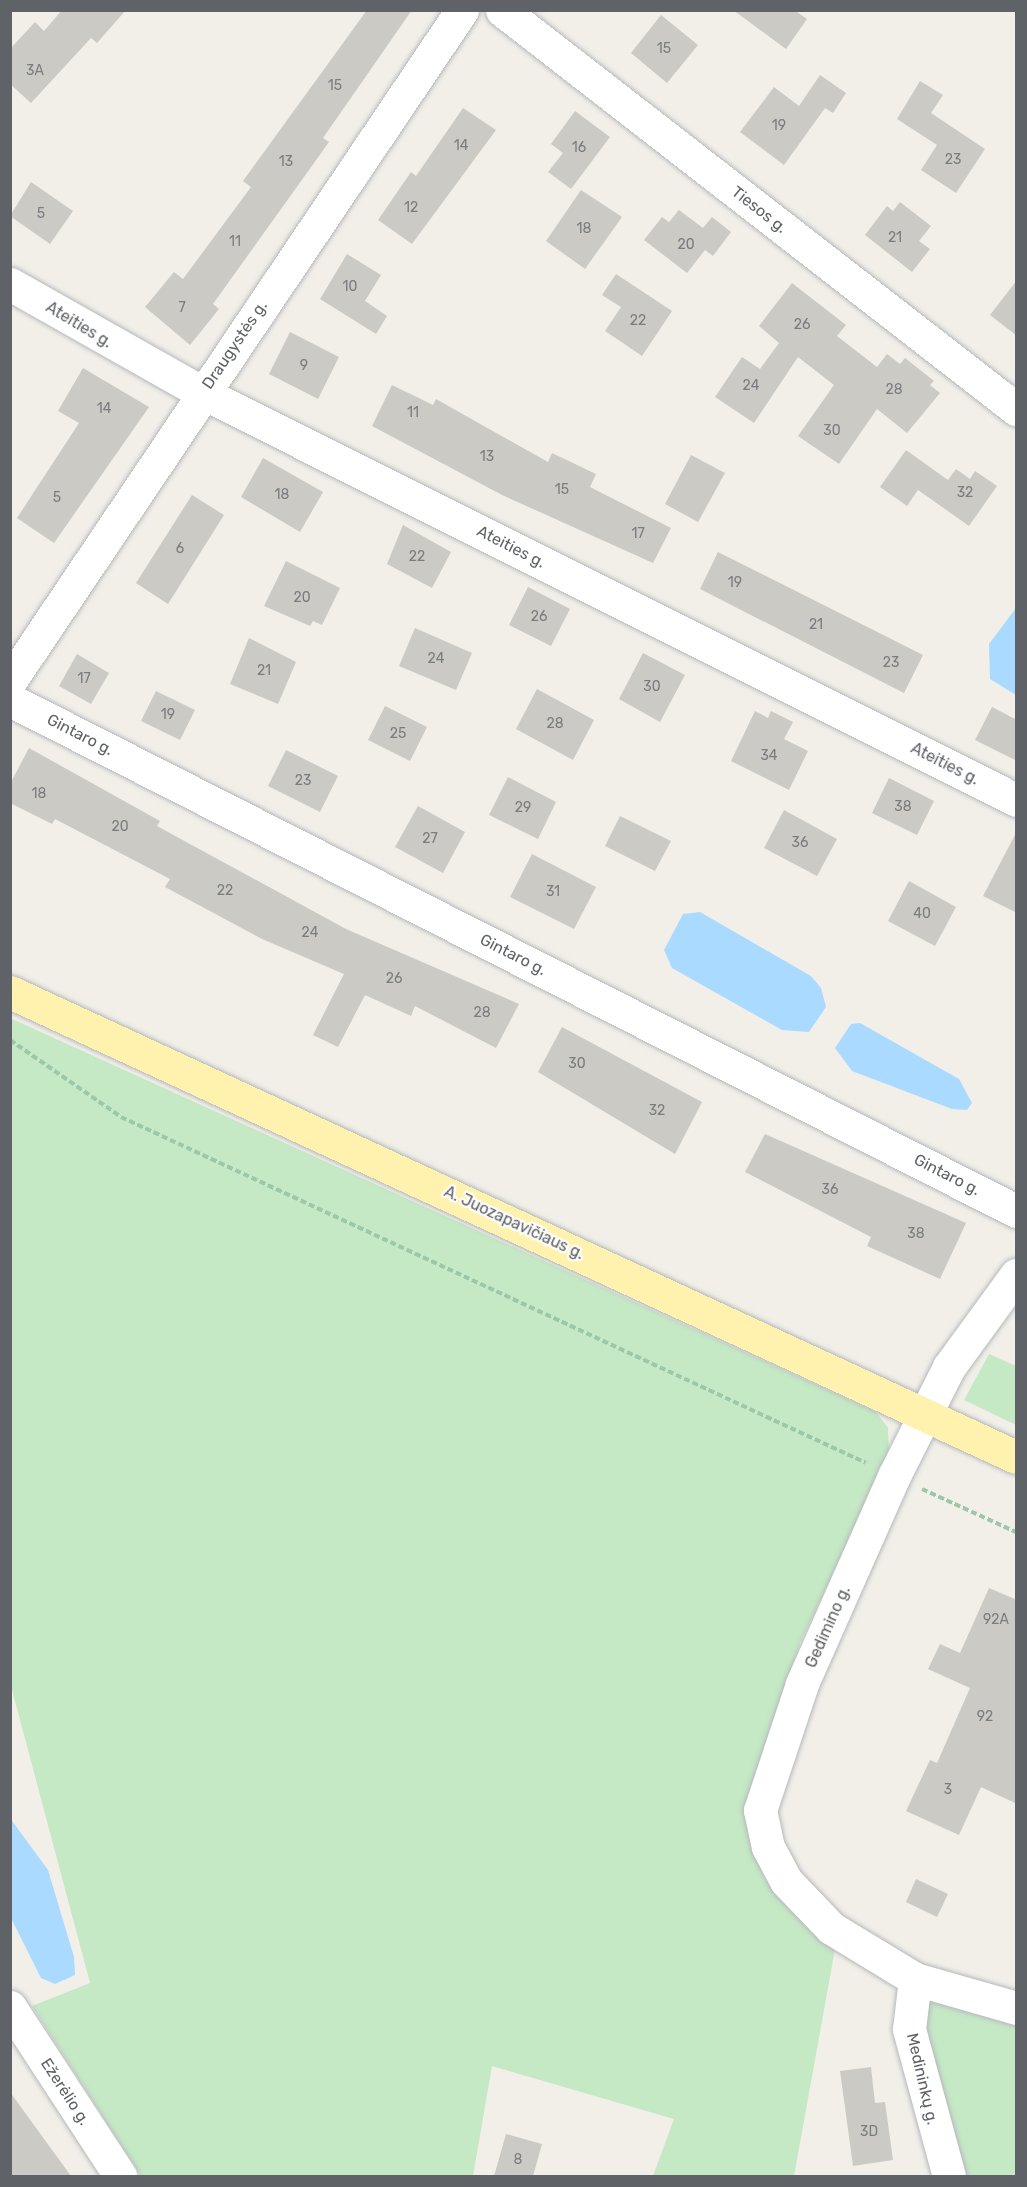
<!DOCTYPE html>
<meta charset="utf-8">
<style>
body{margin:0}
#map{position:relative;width:1027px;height:2187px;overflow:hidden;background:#f1efe8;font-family:Rubik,sans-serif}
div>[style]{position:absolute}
.green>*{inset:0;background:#c5e8c5}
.water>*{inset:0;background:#aadaff}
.building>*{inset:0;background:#cccac5}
.path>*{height:4px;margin-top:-2px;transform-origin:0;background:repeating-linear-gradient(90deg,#9cc7a9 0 6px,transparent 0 9px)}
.roads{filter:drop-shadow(0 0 2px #b5b8bc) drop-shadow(0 0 2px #b5b8bc)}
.minor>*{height:33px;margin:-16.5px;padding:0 16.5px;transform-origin:16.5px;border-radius:16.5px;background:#fff}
.major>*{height:33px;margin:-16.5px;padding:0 16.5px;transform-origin:16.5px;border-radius:16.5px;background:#fff2af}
span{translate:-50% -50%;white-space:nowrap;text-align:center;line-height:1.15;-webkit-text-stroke:4.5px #fff;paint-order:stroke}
.number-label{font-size:14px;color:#7a7d7f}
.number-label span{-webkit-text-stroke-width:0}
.street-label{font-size:16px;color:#5f6368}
.frame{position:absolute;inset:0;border:12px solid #5f6368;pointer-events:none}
</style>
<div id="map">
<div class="green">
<div style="clip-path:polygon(10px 1018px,876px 1412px,888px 1428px,889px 1456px,800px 1643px,746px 1806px,749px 1839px,765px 1880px,835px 1949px,794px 2176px,653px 2176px,674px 2119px,492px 2066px,473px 2176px,141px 2176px,32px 2006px,90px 1983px,11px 1686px)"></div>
<div style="clip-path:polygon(989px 1354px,1016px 1366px,1016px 1425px,964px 1400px)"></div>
<div style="clip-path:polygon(925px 1998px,1016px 2020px,1016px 2176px,959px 2176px,929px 2058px)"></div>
</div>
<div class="water">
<div style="clip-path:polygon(1016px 608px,1016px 695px,990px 679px,989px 644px)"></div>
<div style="clip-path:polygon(700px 912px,811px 976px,821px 988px,826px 1007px,809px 1032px,782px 1030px,672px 968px,664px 950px,683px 914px)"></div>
<div style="clip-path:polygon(860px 1023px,959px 1079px,972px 1103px,967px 1110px,952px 1109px,852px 1071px,835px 1048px,851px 1024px)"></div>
<div style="clip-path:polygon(10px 1818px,48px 1870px,74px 1957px,75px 1975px,55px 1984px,41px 1978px,11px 1918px)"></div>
</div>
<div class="building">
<div style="clip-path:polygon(62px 10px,126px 10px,97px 43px,91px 38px,31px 103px,10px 84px,10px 49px,35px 22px,44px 31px)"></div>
<div style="clip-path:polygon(367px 10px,412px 10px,323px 138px,329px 142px,213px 304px,219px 309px,190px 345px,145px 307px,174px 272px,183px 279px,251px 187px,243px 181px)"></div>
<div style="clip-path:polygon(733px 10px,794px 10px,807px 19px,786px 49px)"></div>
<div style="clip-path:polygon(661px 15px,698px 45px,667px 83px,631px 53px)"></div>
<div style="clip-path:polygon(820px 75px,846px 93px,833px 113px,825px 108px,784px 165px,740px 132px,774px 87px,799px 106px)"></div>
<div style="clip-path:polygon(920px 81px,943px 95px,931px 113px,985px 149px,956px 193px,921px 170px,937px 145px,897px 119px)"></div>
<div style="clip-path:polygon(463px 108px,496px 130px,412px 244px,378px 220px,411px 172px,416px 176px)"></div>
<div style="clip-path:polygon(575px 111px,610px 137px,571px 189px,548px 172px,563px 153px,551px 144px)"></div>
<div style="clip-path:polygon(31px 182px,73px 211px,50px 244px,10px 216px)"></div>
<div style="clip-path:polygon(581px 190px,622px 217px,585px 269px,546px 241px)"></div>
<div style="clip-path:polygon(900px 202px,931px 226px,919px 241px,930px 249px,912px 272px,865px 235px,887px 206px,893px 211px)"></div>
<div style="clip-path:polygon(679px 210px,703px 228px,712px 217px,731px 232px,713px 256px,705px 250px,687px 273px,644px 240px,662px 217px,669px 222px)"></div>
<div style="clip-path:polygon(347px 254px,381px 275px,365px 301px,387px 316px,376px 334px,320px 299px)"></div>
<div style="clip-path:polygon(616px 274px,672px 311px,642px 356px,605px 331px,621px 307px,602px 295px)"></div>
<div style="clip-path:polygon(1017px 280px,1017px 336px,990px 315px)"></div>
<div style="clip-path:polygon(792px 283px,846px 325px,837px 336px,877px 367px,887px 354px,900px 364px,905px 358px,934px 381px,930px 385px,940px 393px,907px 433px,877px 409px,839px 464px,798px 436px,834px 385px,798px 357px,754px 423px,715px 397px,742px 357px,760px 369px,779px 343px,759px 326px)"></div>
<div style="clip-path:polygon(290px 332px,339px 357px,318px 399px,269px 374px)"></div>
<div style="clip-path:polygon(83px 368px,149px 407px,54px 543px,17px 518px,79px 423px,58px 411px)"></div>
<div style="clip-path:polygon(392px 385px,433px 405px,436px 399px,548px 462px,552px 453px,596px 474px,590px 487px,671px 528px,653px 563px,502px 495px,372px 426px)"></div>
<div style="clip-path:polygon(906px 450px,948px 480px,956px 469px,970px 479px,975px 471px,997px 486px,969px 526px,918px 490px,907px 506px,880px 487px)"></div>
<div style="clip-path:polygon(691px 455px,725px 473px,698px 522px,665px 504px)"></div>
<div style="clip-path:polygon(263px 458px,323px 492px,300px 532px,241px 497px)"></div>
<div style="clip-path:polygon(192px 495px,224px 515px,168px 604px,136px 583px)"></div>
<div style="clip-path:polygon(403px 525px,451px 552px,432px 588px,387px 564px)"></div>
<div style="clip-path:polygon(718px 552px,923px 655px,904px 693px,700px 589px)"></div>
<div style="clip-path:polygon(286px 561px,340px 588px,322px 625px,313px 621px,310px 626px,264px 606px)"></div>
<div style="clip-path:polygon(528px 587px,570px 609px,551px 646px,509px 625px)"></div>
<div style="clip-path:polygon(415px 628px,472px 653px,456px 690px,399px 666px)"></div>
<div style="clip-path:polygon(249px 638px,296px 662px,278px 704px,230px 684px)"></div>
<div style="clip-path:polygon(643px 653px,685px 675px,660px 722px,619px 699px)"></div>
<div style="clip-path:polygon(77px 654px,109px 673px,91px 704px,59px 686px)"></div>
<div style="clip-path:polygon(537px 689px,594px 720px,573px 760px,516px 729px)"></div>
<div style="clip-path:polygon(156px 691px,195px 710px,180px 740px,141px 721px)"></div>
<div style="clip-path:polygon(385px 706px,427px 727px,410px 761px,368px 740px)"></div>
<div style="clip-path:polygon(992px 707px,1017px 720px,1017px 761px,975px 740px)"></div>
<div style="clip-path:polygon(755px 711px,768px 718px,771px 711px,793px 722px,784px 739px,808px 751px,789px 790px,731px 761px)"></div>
<div style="clip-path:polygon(29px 748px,160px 821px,157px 826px,346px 929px,519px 1004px,496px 1048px,415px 1006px,411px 1016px,365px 995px,338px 1047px,313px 1035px,344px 974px,262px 939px,165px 887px,170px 879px,55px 819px,52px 824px,10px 803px,10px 784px)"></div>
<div style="clip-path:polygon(286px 750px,338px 776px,320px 812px,268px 786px)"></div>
<div style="clip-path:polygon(508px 777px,556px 802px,538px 839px,489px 815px)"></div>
<div style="clip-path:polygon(889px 778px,934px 801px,917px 835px,872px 813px)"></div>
<div style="clip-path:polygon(418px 806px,465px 832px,443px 873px,395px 847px)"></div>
<div style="clip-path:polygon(784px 810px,837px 839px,817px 876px,764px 848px)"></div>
<div style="clip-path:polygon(620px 816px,671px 841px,655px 871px,605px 846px)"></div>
<div style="clip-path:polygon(1017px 831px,1017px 913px,983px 896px)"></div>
<div style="clip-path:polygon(532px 854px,596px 887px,574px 929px,510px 897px)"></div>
<div style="clip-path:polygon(909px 881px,956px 907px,935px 946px,888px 921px)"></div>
<div style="clip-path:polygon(562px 1027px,702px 1102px,675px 1154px,538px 1072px)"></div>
<div style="clip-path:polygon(765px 1134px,966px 1223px,940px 1279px,867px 1246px,871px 1237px,745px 1172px)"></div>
<div style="clip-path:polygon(989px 1588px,1017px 1600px,1017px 1804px,981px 1787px,959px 1835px,906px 1811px,930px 1760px,937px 1763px,970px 1688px,928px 1669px,940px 1644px,960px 1653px)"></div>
<div style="clip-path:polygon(916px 1879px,948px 1894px,937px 1917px,906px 1902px)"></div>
<div style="clip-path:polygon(871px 2067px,875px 2103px,885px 2102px,893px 2160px,853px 2166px,840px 2071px)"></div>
<div style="clip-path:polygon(10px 2092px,71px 2176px,10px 2176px)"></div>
<div style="clip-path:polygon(506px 2134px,542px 2144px,533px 2176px,494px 2176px)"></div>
</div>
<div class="path">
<div style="left:10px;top:1040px;width:135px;rotate:34.7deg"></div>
<div style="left:121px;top:1117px;width:821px;rotate:24.91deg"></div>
<div style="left:922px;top:1489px;width:103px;rotate:24.6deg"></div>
</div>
<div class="roads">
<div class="minor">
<div style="left:502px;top:10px;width:651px;rotate:37.82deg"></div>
<div style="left:10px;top:284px;width:222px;rotate:29.5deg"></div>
<div style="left:203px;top:393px;width:909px;rotate:26.59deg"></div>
<div style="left:10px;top:681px;width:809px;rotate:-56.03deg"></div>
<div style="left:10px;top:700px;width:1128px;rotate:26.93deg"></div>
<div style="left:1016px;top:1275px;width:114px;rotate:126.1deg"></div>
<div style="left:949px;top:1367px;width:122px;rotate:116.8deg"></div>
<div style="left:894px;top:1476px;width:227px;rotate:113.9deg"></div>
<div style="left:802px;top:1684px;width:133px;rotate:108.4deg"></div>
<div style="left:760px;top:1810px;width:38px;rotate:78deg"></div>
<div style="left:768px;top:1847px;width:38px;rotate:62deg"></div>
<div style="left:786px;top:1881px;width:65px;rotate:46.2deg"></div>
<div style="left:831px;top:1928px;width:98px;rotate:31.3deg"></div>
<div style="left:915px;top:1979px;width:105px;rotate:16deg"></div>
<div style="left:915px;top:1979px;width:50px;rotate:96.8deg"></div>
<div style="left:909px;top:2029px;width:152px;rotate:74.8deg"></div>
<div style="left:10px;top:2007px;width:202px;rotate:56.9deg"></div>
</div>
<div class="major">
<div style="left:10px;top:992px;width:1108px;rotate:24.81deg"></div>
</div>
</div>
<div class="number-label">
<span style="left:664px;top:49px">15</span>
<span style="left:35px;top:71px">3A</span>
<span style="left:335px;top:86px">15</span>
<span style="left:779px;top:126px">19</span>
<span style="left:461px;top:146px">14</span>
<span style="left:579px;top:148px">16</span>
<span style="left:953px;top:160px">23</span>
<span style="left:286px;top:162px">13</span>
<span style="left:411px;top:208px">12</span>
<span style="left:41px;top:214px">5</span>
<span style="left:584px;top:229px">18</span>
<span style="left:895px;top:238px">21</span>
<span style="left:235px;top:242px">11</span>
<span style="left:686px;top:245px">20</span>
<span style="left:350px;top:287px">10</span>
<span style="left:182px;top:308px">7</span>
<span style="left:638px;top:321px">22</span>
<span style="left:802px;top:325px">26</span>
<span style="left:304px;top:366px">9</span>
<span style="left:751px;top:386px">24</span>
<span style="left:894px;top:390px">28</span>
<span style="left:104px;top:409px">14</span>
<span style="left:413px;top:413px">11</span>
<span style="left:832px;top:431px">30</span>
<span style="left:487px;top:457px">13</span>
<span style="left:562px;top:490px">15</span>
<span style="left:965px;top:493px">32</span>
<span style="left:282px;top:495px">18</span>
<span style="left:57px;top:498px">5</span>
<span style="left:638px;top:534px">17</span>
<span style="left:180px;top:549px">6</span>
<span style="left:417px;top:557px">22</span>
<span style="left:735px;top:583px">19</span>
<span style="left:302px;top:598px">20</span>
<span style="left:539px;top:617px">26</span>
<span style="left:816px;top:625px">21</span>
<span style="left:436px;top:659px">24</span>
<span style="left:891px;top:663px">23</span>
<span style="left:264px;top:671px">21</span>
<span style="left:84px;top:679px">17</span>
<span style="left:652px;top:687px">30</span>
<span style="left:168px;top:715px">19</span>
<span style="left:555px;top:724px">28</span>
<span style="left:398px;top:734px">25</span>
<span style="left:769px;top:756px">34</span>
<span style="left:303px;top:781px">23</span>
<span style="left:39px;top:794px">18</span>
<span style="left:903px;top:807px">38</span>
<span style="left:523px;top:808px">29</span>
<span style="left:120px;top:827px">20</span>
<span style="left:430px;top:839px">27</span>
<span style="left:800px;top:843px">36</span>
<span style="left:225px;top:891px">22</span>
<span style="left:553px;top:892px">31</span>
<span style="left:922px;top:914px">40</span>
<span style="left:310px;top:933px">24</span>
<span style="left:394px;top:979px">26</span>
<span style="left:482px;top:1013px">28</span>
<span style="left:577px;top:1064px">30</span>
<span style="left:657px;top:1111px">32</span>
<span style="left:830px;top:1190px">36</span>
<span style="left:916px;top:1234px">38</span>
<span style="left:996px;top:1620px">92A</span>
<span style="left:985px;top:1717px">92</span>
<span style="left:948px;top:1790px">3</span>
<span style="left:869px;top:2132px">3D</span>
<span style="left:518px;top:2160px">8</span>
</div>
<div class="street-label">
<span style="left:759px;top:210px;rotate:38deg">Tiesos g.</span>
<span style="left:79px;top:325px;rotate:31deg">Ateities g.</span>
<span style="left:235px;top:345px;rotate:-56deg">Draugystės g.</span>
<span style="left:511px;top:547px;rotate:27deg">Ateities g.</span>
<span style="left:80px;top:735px;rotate:27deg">Gintaro g.</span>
<span style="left:945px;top:764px;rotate:27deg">Ateities g.</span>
<span style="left:513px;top:955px;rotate:27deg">Gintaro g.</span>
<span style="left:947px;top:1175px;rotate:27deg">Gintaro g.</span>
<span style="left:514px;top:1223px;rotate:25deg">A. Juozapavičiaus g.</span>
<span style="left:828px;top:1627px;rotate:-66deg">Gedimino g.</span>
<span style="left:922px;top:2079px;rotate:77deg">Medininkų g.</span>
<span style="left:65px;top:2092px;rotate:57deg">Ežerėlio g.</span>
</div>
<div class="frame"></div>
</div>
